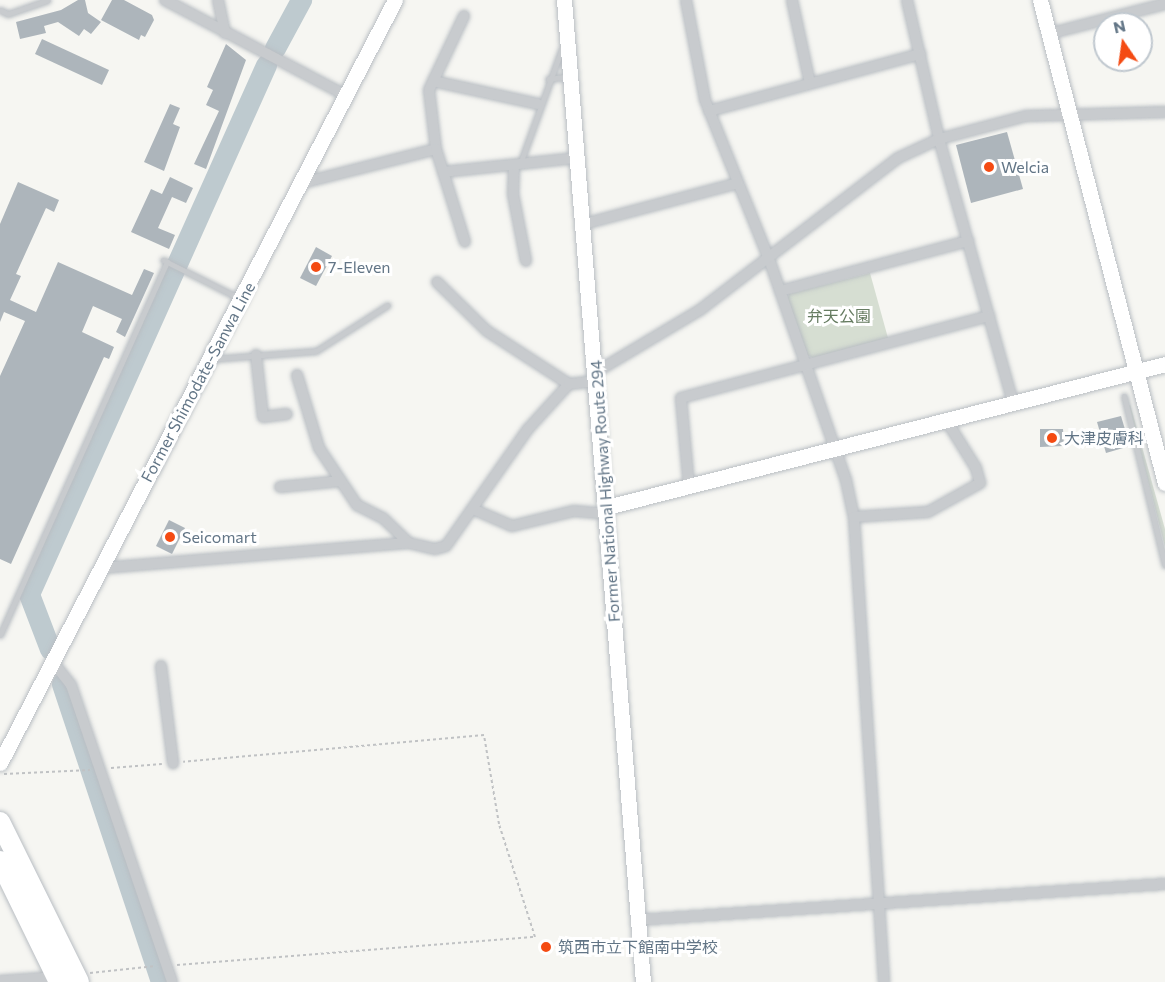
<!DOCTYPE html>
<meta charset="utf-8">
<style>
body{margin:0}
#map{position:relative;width:1165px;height:982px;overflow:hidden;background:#f6f6f2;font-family:Commissioner,"Noto Sans JP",sans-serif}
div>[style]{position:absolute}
.green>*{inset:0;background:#d6ded2}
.river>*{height:21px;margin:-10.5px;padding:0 10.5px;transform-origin:10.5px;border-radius:10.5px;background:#becacf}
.building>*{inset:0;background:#adb5bb}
.path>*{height:2px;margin-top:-1px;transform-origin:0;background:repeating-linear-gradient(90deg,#c0c2c4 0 3px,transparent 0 6px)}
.roads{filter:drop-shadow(0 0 2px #b9bec3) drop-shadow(0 0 2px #b9bec3)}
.lane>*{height:5px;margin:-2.5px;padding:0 2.5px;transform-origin:2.5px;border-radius:2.5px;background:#c8cbce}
.street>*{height:10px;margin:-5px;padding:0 5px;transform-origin:5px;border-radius:5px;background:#c8cbce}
.secondary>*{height:15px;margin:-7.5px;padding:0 7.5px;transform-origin:7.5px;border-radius:7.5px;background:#fff}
.highway>*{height:20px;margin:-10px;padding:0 10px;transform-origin:10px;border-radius:10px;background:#fff}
.dots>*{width:16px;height:16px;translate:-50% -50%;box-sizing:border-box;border:3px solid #fff;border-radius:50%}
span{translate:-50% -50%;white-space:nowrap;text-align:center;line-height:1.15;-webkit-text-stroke:6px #fff;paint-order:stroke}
.poi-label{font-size:16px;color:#627586}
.left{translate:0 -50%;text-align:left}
.park-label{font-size:16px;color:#667c61}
.street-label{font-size:16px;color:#627586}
.north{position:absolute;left:1093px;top:12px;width:60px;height:60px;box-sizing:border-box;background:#fff;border:2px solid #c0c8cf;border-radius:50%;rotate:347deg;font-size:16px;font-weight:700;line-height:24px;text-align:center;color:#627586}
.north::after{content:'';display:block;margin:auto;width:21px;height:27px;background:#f44b13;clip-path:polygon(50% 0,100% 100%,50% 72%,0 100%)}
</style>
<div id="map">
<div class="green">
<div style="clip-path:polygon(870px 273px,888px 338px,813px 358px,805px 354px,785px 304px,789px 294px)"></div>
<div style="clip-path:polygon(1130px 404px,1165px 529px,1165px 547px,1129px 407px)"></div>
</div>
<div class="river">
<div style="left:275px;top:48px;width:55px;rotate:-61.6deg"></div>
<div style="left:50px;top:649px;width:59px;rotate:-110.9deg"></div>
<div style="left:29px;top:594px;width:580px;rotate:-65.87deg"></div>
<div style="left:62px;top:684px;width:314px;rotate:71.6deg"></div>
</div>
<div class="building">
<div style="clip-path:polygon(78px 0,85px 0,88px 13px,101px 22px,91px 34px,84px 29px,79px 36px,58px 22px,44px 26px,46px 33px,20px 39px,16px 22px,61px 10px)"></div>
<div style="clip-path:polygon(112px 0,124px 0,152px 15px,154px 20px,145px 37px,141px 35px,139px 40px,101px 20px)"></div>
<div style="clip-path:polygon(42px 39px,109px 70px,102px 85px,35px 54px)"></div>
<div style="clip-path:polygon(226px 44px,246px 60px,206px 169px,194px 164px,219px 111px,206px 105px,213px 90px,207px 87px)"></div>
<div style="clip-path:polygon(170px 104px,180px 108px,173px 124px,180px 127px,164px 171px,144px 162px)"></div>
<div style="clip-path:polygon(1007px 132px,1023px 189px,971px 203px,956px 145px)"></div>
<div style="clip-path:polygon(170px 177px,193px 188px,186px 203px,172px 197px,158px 228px,175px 235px,169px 249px,131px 232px,151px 189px,162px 194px)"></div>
<div style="clip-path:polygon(18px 182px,59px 200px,54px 212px,46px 208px,16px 274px,21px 276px,10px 300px,36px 312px,58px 262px,132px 295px,144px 269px,154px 273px,125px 337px,116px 332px,122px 319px,93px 306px,82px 332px,114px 347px,109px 359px,104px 357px,11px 564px,0 559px,0 376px,25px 321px,4px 312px,0 322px,0 224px)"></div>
<div style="clip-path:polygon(316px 247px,332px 256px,316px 286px,300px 278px)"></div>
<div style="clip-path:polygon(1121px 416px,1130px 446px,1106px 453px,1097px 422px)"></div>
<div style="clip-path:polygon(1040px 429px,1063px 429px,1064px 446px,1040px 447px)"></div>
<div style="clip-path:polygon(169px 520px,185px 528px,172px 554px,156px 546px)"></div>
</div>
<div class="path">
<div style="left:111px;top:768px;width:51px;rotate:-4.5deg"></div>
<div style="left:4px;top:774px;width:86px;rotate:-2.7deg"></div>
<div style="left:177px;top:965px;width:359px;rotate:-4.5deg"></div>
<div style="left:535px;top:937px;width:119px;rotate:-107.7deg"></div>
<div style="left:499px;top:824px;width:90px;rotate:-99.6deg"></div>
<div style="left:484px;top:735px;width:302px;rotate:174.9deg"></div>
<div style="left:90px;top:973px;width:66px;rotate:-6.1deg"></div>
</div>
<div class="roads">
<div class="lane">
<div style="left:0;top:10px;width:9px;rotate:27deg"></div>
<div style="left:8px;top:14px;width:42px;rotate:-19.3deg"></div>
<div style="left:548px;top:79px;width:16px;rotate:-7deg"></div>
<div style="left:520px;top:164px;width:123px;rotate:-70.1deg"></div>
<div style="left:163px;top:260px;width:85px;rotate:26.6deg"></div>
<div style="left:211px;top:359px;width:105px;rotate:-4.4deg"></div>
<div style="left:316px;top:351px;width:85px;rotate:-32.6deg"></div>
<div style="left:1124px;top:396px;width:174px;rotate:76.4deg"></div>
<div style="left:0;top:635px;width:409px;rotate:-65.9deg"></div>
</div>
<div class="street">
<div style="left:165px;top:0;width:206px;rotate:27.8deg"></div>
<div style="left:218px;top:0;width:34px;rotate:78deg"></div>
<div style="left:686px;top:0;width:102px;rotate:79.2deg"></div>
<div style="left:705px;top:100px;width:171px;rotate:68.1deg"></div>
<div style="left:769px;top:259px;width:234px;rotate:70.8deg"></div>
<div style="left:846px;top:480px;width:38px;rotate:78deg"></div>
<div style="left:854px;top:517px;width:466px;rotate:86.3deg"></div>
<div style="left:792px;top:0;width:85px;rotate:77.8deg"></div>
<div style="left:907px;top:0;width:143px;rotate:77deg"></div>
<div style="left:939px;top:139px;width:274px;rotate:74.3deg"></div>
<div style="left:1048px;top:34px;width:121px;rotate:-14.4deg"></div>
<div style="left:433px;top:81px;width:107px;rotate:12.4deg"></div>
<div style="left:709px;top:111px;width:219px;rotate:-15.1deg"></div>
<div style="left:436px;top:149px;width:59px;rotate:-96.8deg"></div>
<div style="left:429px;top:90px;width:82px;rotate:-64.7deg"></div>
<div style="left:514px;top:166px;width:28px;rotate:92deg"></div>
<div style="left:513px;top:194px;width:68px;rotate:79deg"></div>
<div style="left:443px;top:172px;width:135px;rotate:-6deg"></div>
<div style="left:302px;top:183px;width:138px;rotate:-14.2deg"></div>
<div style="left:436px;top:149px;width:97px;rotate:72.7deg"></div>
<div style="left:584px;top:224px;width:159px;rotate:-14.9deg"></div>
<div style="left:437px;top:282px;width:70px;rotate:44.4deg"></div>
<div style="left:487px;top:331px;width:98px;rotate:32.9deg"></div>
<div style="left:780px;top:291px;width:195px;rotate:-14.9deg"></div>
<div style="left:256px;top:355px;width:62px;rotate:83.6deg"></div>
<div style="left:263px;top:417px;width:24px;rotate:-7deg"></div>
<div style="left:596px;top:372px;width:121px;rotate:-30.8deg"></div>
<div style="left:700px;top:310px;width:250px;rotate:-37.5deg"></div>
<div style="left:898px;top:158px;width:45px;rotate:-24.9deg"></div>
<div style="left:939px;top:139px;width:90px;rotate:-14.8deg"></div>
<div style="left:1026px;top:116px;width:139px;rotate:-1.6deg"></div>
<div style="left:297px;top:375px;width:76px;rotate:73.2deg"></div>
<div style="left:319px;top:448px;width:69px;rotate:56.3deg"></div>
<div style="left:357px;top:505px;width:29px;rotate:27deg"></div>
<div style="left:383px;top:518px;width:36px;rotate:44deg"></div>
<div style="left:689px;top:486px;width:88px;rotate:-95.2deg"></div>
<div style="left:681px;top:398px;width:319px;rotate:-14.9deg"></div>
<div style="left:280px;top:487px;width:61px;rotate:-5.6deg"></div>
<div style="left:475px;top:510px;width:40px;rotate:23.4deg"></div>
<div style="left:512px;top:526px;width:64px;rotate:-13.6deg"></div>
<div style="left:574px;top:511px;width:33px;rotate:5deg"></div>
<div style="left:854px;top:517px;width:74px;rotate:-3.9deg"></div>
<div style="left:928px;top:512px;width:60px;rotate:-29.1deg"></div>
<div style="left:980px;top:483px;width:16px;rotate:-105deg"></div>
<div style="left:976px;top:468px;width:57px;rotate:-122deg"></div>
<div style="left:102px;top:568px;width:308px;rotate:-4.7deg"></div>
<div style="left:409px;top:543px;width:27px;rotate:13deg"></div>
<div style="left:435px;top:549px;width:11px;rotate:-15deg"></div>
<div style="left:446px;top:546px;width:143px;rotate:-55deg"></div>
<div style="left:528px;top:429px;width:61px;rotate:-47.7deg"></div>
<div style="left:569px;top:384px;width:28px;rotate:-6deg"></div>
<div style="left:53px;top:662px;width:29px;rotate:52deg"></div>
<div style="left:71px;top:685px;width:314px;rotate:71.2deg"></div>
<div style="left:161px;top:666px;width:98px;rotate:82.9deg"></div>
<div style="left:638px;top:920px;width:528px;rotate:-3.91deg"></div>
<div style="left:0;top:981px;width:57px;rotate:-4deg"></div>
</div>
<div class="secondary">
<div style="left:564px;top:0;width:985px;rotate:85.4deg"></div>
<div style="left:1040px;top:0;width:499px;rotate:75.5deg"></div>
<div style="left:607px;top:507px;width:576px;rotate:-14.37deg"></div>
<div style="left:0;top:763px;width:859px;rotate:-62.63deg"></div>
</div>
<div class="highway">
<div style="left:0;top:822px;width:178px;rotate:63.7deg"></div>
<div style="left:0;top:861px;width:135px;rotate:64deg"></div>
</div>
</div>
<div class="dots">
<div style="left:989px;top:167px;background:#f44b13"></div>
<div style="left:316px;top:267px;background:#f44b13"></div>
<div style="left:1052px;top:438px;background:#f44b13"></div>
<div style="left:170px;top:537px;background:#f44b13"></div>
<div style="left:546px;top:947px;background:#f44b13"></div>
</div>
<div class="poi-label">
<span class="left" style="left:1001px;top:167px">Welcia</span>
<span class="left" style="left:328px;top:267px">7-Eleven</span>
<span class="left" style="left:1064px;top:438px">大津皮膚科</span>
<span class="left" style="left:182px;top:537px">Seicomart</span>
<span class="left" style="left:558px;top:947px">筑西市立下館南中学校</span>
</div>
<div class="park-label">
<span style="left:839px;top:316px">弁天公園</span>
</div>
<div class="street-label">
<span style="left:198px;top:382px;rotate:-62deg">Former Shimodate-Sanwa Line</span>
<span style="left:605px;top:491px;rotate:-94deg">Former National Highway Route 294</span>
</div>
<div class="north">N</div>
</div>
